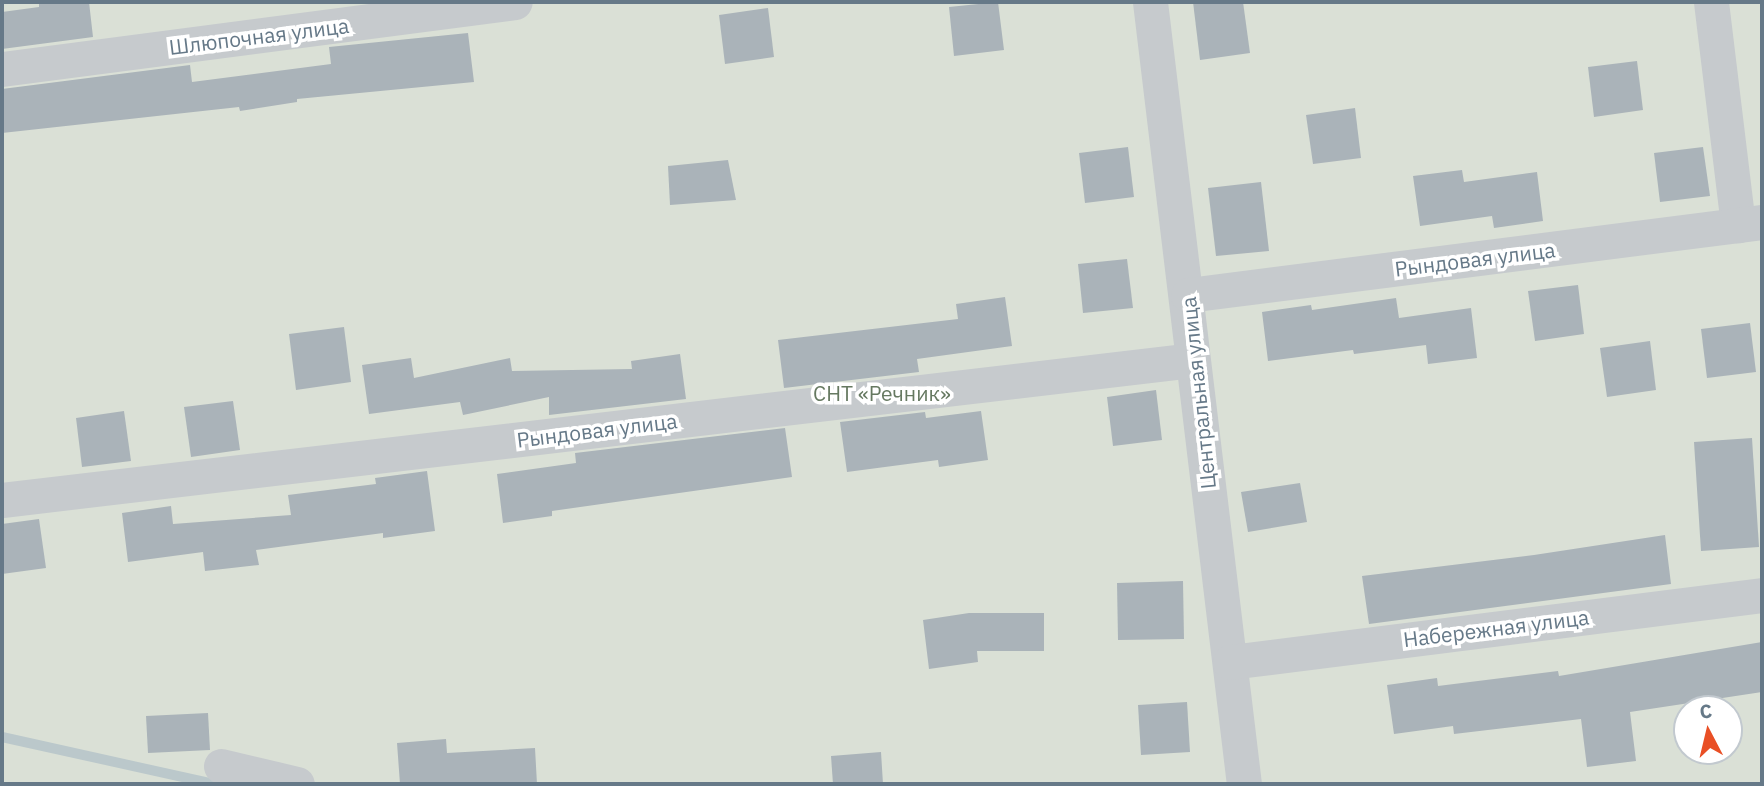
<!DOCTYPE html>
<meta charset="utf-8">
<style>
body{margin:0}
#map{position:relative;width:1764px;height:786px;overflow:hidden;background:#f8f8f6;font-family:"IBM Plex Sans",sans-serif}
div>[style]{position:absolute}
.green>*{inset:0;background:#dae0d6}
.stream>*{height:10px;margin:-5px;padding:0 5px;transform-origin:5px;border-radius:5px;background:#bbc8cb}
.building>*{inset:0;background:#aab3b9}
.minor>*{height:35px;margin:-17.5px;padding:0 17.5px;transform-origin:17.5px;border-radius:17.5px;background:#c6cacd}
span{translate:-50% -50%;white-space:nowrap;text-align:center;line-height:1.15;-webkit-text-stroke:7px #fff;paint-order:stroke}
.street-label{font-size:21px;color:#667988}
.park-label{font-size:21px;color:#667961}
.frame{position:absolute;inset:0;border:4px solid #667988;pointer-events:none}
.north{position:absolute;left:1673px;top:695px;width:70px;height:70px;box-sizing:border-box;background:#fff;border:2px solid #c2c9cf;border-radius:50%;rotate:353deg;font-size:19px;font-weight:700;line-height:28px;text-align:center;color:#667988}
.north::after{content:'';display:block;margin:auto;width:24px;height:32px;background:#e94f25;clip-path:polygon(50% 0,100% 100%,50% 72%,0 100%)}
</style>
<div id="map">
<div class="green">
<div style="clip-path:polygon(evenodd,2px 2px,1762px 2px,1762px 784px,2px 784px,2px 2px,1687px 709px,1729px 709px,1729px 751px,1687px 751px,1687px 709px)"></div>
</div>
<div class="stream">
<div style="left:2px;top:737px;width:217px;rotate:12.5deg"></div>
</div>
<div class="building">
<div style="clip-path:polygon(39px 2px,89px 2px,93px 37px,2px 49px,2px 12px,39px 7px)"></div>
<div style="clip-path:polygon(998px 2px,1004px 50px,954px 56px,949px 7px)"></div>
<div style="clip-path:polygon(1193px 2px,1243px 2px,1250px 53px,1200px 60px)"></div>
<div style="clip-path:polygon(768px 8px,774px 57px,725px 64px,719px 15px)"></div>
<div style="clip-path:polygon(468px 33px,474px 82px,297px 99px,297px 102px,240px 111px,239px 107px,2px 133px,2px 89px,190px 65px,192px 82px,331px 64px,329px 47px)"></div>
<div style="clip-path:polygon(1637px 61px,1643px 110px,1594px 117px,1588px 67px)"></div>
<div style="clip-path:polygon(1355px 108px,1361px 158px,1313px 164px,1306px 115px)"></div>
<div style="clip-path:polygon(1128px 147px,1134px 197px,1085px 203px,1079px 153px)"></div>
<div style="clip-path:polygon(1703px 147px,1710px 196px,1660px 202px,1654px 153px)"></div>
<div style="clip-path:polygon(728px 160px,736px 200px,670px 205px,668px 166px)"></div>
<div style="clip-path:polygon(1462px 170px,1464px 182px,1537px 172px,1543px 221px,1494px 228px,1492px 216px,1420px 226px,1413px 176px)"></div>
<div style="clip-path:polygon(1261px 182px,1269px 251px,1216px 256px,1208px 188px)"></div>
<div style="clip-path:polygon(1127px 259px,1133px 308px,1083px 313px,1078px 264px)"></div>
<div style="clip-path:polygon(1578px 285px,1584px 334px,1535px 341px,1528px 291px)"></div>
<div style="clip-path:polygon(1005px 297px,1012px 346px,917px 359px,919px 372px,784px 388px,778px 340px,958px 319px,956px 304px)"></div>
<div style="clip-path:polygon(1396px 298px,1399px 318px,1471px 308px,1477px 358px,1428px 364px,1426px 345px,1354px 354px,1353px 350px,1268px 361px,1262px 312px,1311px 305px,1312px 310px)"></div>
<div style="clip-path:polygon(1750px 323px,1756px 372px,1707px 378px,1701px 329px)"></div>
<div style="clip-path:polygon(344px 327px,351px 382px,296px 390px,289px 334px)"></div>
<div style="clip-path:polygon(1650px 341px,1656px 390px,1607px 397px,1600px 348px)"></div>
<div style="clip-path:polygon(680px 354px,686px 399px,549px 415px,549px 397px,463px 415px,460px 402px,369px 414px,362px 365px,411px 358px,414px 378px,510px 358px,512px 371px,632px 369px,631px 361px)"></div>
<div style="clip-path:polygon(1156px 390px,1162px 440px,1113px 446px,1107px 397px)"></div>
<div style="clip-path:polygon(233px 401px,240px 450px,191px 457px,184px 407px)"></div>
<div style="clip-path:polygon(124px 411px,131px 461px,82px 467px,76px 418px)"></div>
<div style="clip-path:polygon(981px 411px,988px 460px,939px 467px,938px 460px,847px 472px,840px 422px,925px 412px,926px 418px)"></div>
<div style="clip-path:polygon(785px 428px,792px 477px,552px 511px,552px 516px,503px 523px,497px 474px,576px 463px,575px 453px)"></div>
<div style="clip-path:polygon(1752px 438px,1759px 547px,1701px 551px,1694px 442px)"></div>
<div style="clip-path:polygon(427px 471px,435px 531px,383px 538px,383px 533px,256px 550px,259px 565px,205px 571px,203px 552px,128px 562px,122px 513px,171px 506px,173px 524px,291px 515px,288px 495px,376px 484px,375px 478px)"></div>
<div style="clip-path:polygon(1300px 483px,1307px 522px,1248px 532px,1241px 492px)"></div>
<div style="clip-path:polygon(39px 519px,46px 568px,2px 574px,2px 524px)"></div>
<div style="clip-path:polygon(1665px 535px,1671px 584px,1369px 624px,1362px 576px,1534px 555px)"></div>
<div style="clip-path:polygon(1183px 581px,1184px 639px,1118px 640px,1117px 583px)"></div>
<div style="clip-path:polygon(969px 613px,1044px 613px,1044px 651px,977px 651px,978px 662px,929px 669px,923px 620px)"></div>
<div style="clip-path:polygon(1762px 642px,1762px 692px,1630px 712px,1636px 761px,1587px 767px,1581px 719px,1454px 734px,1453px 726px,1394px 734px,1387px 685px,1437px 678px,1438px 686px,1558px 671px,1559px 676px)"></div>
<div style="clip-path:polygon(1187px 702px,1190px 752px,1141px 755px,1138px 705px)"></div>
<div style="clip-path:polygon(208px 713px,210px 750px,148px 753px,146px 716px)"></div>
<div style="clip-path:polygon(446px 739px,447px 753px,535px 748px,537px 784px,400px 784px,397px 743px)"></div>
<div style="clip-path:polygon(881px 752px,883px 784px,833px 784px,831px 756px)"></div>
</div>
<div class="minor">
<div style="left:1150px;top:2px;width:788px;rotate:83.15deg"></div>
<div style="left:1711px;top:2px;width:225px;rotate:83.1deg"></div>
<div style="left:2px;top:69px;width:517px;rotate:-7.44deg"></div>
<div style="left:1188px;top:295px;width:579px;rotate:-7.25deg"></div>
<div style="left:2px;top:500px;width:1198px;rotate:-6.71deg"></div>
<div style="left:1230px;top:662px;width:536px;rotate:-7.18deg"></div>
<div style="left:221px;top:766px;width:78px;rotate:13.3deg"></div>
</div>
<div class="street-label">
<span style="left:259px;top:36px;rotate:-7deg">Шлюпочная улица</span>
<span style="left:1475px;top:259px;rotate:-7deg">Рындовая улица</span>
<span style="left:1198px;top:393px;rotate:-96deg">Центральная улица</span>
<span style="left:597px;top:430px;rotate:-7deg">Рындовая улица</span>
<span style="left:1496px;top:628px;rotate:-7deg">Набережная улица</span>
</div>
<div class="park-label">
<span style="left:882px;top:393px">СНТ «Речник»</span>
</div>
<div class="frame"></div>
<div class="north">С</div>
</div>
